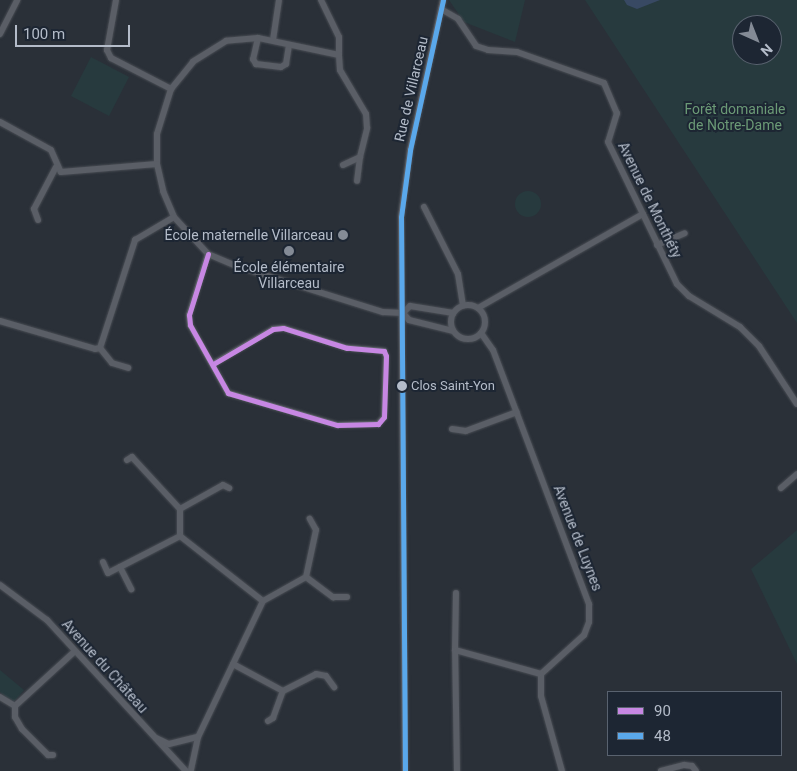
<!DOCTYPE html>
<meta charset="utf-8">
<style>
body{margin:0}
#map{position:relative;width:797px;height:771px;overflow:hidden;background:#2a3038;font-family:Roboto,sans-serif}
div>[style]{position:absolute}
.green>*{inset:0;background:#273a3e}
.round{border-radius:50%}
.water>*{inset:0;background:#384963}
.roads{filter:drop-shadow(0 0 1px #484c53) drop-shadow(0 0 1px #484c53)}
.minor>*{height:6px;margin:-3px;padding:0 3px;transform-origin:3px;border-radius:3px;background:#5a5e66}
.minor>.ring{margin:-3px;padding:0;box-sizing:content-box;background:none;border:6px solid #5a5e66;border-radius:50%}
.bus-1>*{height:5px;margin:-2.5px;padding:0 2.5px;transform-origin:2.5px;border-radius:2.5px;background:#c787e3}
.bus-2>*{height:5px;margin:-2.5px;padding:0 2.5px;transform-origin:2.5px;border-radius:2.5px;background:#5aa8eb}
.dots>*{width:14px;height:14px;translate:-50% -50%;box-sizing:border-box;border:2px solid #1d2633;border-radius:50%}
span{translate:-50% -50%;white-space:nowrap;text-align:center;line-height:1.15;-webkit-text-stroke:4px #1d2633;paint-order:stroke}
.bus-label{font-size:13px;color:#b4bcc9}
.left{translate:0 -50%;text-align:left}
.street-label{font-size:14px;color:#b4bcc9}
.park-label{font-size:14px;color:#6b9a76}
.poi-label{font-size:14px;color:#b4bcc9}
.right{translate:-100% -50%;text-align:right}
.legend{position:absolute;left:607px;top:691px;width:175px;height:65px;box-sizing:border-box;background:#1d2633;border:1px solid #59626f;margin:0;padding:6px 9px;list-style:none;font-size:15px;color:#b4bcc9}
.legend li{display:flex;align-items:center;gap:10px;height:25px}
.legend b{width:25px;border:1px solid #59626f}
.north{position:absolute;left:732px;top:15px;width:50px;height:50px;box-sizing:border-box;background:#1d2633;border:1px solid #59626f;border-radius:50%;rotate:136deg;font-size:14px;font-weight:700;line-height:20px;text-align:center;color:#b4bcc9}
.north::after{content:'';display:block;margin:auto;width:18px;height:22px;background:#848b96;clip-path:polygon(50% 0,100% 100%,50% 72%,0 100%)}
.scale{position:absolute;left:15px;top:25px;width:115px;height:22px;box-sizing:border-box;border:2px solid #b4bcc9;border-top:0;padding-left:6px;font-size:15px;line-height:18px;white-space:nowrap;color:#b4bcc9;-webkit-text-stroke:4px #1d2633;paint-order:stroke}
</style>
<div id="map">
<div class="green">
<div style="clip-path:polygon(449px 0,525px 0,515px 42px,464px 22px)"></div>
<div style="clip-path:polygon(evenodd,585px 0,797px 0,797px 323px,585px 0,742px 25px,772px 25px,772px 55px,742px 55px,742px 25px)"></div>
<div style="clip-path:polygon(91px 57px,129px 77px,109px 116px,71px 96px)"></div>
<div class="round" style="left:515px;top:191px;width:26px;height:26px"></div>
<div style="clip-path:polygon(797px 530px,797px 664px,751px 569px)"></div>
<div style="clip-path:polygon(0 670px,24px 690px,13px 703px,0 692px)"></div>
</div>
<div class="water">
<div style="clip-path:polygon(624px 0,660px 0,637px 9px,627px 5px)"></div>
</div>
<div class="roads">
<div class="minor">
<div style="left:116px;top:0;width:51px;rotate:100.2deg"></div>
<div style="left:107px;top:50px;width:9px;rotate:63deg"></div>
<div style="left:111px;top:58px;width:68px;rotate:27.3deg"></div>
<div style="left:321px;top:0;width:41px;rotate:64.1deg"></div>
<div style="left:339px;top:37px;width:18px;rotate:90deg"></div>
<div style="left:441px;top:9px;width:20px;rotate:30deg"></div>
<div style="left:458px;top:19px;width:32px;rotate:56deg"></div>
<div style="left:476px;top:46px;width:13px;rotate:18deg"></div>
<div style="left:488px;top:50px;width:29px;rotate:4deg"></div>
<div style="left:517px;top:52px;width:92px;rotate:19.6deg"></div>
<div style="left:604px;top:83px;width:33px;rotate:67deg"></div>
<div style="left:617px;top:113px;width:30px;rotate:107deg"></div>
<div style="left:608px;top:142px;width:158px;rotate:64.1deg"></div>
<div style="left:677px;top:284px;width:17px;rotate:45deg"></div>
<div style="left:689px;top:296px;width:60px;rotate:31.3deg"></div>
<div style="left:740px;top:327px;width:27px;rotate:45deg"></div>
<div style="left:759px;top:346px;width:69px;rotate:56.8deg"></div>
<div style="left:0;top:34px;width:38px;rotate:-63deg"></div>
<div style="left:258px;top:38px;width:22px;rotate:103deg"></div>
<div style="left:253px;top:59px;width:6px;rotate:59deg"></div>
<div style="left:256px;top:64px;width:25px;rotate:7deg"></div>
<div style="left:281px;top:67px;width:6px;rotate:-31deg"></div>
<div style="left:286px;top:64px;width:19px;rotate:-81deg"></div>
<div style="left:273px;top:40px;width:40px;rotate:-81.5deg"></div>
<div style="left:0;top:122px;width:58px;rotate:28.8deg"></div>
<div style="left:51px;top:150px;width:24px;rotate:66deg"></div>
<div style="left:61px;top:172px;width:96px;rotate:-4.8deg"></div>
<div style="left:360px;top:157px;width:30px;rotate:-76deg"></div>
<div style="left:367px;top:128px;width:14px;rotate:-94deg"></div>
<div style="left:366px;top:114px;width:51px;rotate:-120.6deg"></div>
<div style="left:340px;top:70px;width:15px;rotate:-94deg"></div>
<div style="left:339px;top:55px;width:83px;rotate:-168.1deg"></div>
<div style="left:258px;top:38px;width:32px;rotate:175deg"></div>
<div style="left:226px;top:41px;width:39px;rotate:148deg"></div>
<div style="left:193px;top:62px;width:35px;rotate:129deg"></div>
<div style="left:171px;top:89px;width:47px;rotate:107.3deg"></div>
<div style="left:157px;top:134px;width:30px;rotate:90deg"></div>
<div style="left:157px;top:164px;width:28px;rotate:77deg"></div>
<div style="left:163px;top:191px;width:28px;rotate:67deg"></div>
<div style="left:174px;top:217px;width:50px;rotate:47.4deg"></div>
<div style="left:208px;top:254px;width:30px;rotate:23deg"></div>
<div style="left:236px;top:266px;width:154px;rotate:17.4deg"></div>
<div style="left:383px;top:312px;width:20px;rotate:3deg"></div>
<div style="left:343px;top:165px;width:19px;rotate:-25deg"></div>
<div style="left:360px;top:157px;width:24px;rotate:97deg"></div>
<div style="left:424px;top:207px;width:75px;rotate:63.1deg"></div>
<div style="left:458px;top:274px;width:32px;rotate:81deg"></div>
<div style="left:38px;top:220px;width:12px;rotate:-110deg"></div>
<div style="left:34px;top:209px;width:47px;rotate:-62.4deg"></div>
<div style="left:657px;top:245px;width:30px;rotate:-23deg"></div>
<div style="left:208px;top:254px;width:64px;rotate:107.3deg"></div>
<div style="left:189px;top:315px;width:10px;rotate:84deg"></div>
<div style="left:190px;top:325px;width:78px;rotate:60.8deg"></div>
<div style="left:228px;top:393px;width:114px;rotate:16.4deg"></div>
<div style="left:337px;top:425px;width:41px;rotate:-1.4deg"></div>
<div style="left:378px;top:424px;width:9px;rotate:-49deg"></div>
<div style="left:384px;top:417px;width:61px;rotate:-88.1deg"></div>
<div style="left:386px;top:356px;width:5px;rotate:-112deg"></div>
<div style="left:384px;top:351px;width:37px;rotate:-175deg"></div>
<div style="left:347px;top:348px;width:67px;rotate:-162.6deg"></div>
<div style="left:283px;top:328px;width:10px;rotate:174deg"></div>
<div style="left:273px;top:329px;width:69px;rotate:149.7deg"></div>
<div class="ring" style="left:451px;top:305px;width:28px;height:28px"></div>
<div style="left:478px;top:308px;width:190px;rotate:-29.7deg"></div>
<div style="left:403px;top:313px;width:9px;rotate:49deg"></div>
<div style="left:409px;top:320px;width:45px;rotate:14deg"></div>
<div style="left:403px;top:313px;width:10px;rotate:-45deg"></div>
<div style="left:410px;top:306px;width:44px;rotate:9.2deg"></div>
<div style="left:0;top:321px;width:99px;rotate:16.4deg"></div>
<div style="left:95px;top:349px;width:5px;rotate:-11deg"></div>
<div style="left:100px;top:348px;width:114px;rotate:-72deg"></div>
<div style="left:135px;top:240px;width:45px;rotate:-30.5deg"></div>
<div style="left:481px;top:333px;width:21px;rotate:55deg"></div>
<div style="left:493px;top:350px;width:272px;rotate:69.3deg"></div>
<div style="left:589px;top:604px;width:18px;rotate:90deg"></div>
<div style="left:589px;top:622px;width:14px;rotate:111deg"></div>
<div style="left:584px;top:635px;width:58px;rotate:137.8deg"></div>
<div style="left:541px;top:674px;width:22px;rotate:90deg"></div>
<div style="left:541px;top:696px;width:78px;rotate:74.4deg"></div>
<div style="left:100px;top:348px;width:19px;rotate:51deg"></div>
<div style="left:112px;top:363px;width:17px;rotate:17deg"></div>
<div style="left:452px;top:429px;width:14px;rotate:8deg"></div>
<div style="left:466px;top:431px;width:54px;rotate:-20.4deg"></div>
<div style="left:127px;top:460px;width:6px;rotate:-31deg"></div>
<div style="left:132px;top:457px;width:71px;rotate:47.3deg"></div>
<div style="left:781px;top:488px;width:21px;rotate:-41deg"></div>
<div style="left:180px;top:509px;width:49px;rotate:-29.2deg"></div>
<div style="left:223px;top:485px;width:7px;rotate:27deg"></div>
<div style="left:180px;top:509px;width:27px;rotate:90deg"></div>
<div style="left:103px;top:562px;width:12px;rotate:66deg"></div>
<div style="left:108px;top:573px;width:13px;rotate:-27deg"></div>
<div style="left:120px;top:567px;width:25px;rotate:63deg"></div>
<div style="left:120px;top:567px;width:68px;rotate:-27.3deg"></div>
<div style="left:180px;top:536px;width:105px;rotate:38.1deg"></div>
<div style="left:263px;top:601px;width:151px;rotate:115.5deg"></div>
<div style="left:198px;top:737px;width:35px;rotate:102deg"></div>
<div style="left:306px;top:577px;width:34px;rotate:37deg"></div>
<div style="left:333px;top:597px;width:14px"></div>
<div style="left:0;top:585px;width:59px;rotate:36.7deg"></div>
<div style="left:47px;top:620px;width:205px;rotate:47.4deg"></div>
<div style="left:263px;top:601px;width:49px;rotate:-29.2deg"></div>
<div style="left:306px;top:577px;width:48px;rotate:-78deg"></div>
<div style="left:316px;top:530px;width:13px;rotate:-119deg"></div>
<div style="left:455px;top:650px;width:57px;rotate:-89deg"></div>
<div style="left:233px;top:664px;width:57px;rotate:28.4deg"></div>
<div style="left:283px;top:691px;width:37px;rotate:-27deg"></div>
<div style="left:316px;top:674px;width:10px;rotate:11deg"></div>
<div style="left:326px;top:676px;width:14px;rotate:54deg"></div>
<div style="left:0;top:697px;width:17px;rotate:31deg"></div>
<div style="left:15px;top:706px;width:81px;rotate:-42.5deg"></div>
<div style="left:15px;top:706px;width:11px;rotate:90deg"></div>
<div style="left:15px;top:717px;width:14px;rotate:60deg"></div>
<div style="left:22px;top:729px;width:37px;rotate:45deg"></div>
<div style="left:48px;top:755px;width:5px"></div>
<div style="left:268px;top:721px;width:6px;rotate:-31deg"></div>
<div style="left:273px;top:718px;width:29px;rotate:-70deg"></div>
<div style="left:156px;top:738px;width:14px;rotate:25deg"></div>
<div style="left:169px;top:744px;width:30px;rotate:-14deg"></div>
<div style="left:405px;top:771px;width:554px;rotate:-90.41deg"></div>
<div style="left:401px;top:217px;width:68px;rotate:-82.3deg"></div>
<div style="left:410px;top:150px;width:154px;rotate:-77.6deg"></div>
<div style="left:457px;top:771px;width:121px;rotate:-90.9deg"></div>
<div style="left:455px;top:650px;width:89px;rotate:15.6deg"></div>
<div style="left:661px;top:771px;width:24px;rotate:-15deg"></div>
<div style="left:684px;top:765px;width:8px;rotate:7deg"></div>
<div style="left:692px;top:766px;width:6px;rotate:51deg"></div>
</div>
</div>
<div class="bus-1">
<div style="left:208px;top:254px;width:64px;rotate:107.3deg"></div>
<div style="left:189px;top:315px;width:10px;rotate:84deg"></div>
<div style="left:190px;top:325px;width:78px;rotate:60.8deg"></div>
<div style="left:228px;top:393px;width:114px;rotate:16.4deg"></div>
<div style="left:337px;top:425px;width:41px;rotate:-1.4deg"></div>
<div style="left:378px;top:424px;width:9px;rotate:-49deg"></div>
<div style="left:384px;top:417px;width:61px;rotate:-88.1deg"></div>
<div style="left:386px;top:356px;width:5px;rotate:-112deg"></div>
<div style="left:384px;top:351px;width:37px;rotate:-175deg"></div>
<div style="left:347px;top:348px;width:67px;rotate:-162.6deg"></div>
<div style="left:283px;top:328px;width:10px;rotate:174deg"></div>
<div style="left:273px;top:329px;width:69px;rotate:149.7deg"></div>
</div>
<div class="bus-2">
<div style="left:405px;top:771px;width:554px;rotate:-90.41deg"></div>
<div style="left:401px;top:217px;width:68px;rotate:-82.3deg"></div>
<div style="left:410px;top:150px;width:154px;rotate:-77.6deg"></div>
</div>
<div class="dots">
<div style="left:343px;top:235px;background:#848b96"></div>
<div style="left:289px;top:251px;background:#848b96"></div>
<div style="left:402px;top:386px;background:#b4bcc9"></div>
</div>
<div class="bus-label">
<span class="left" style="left:411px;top:386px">Clos Saint-Yon</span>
</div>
<div class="street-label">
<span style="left:411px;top:89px;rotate:-77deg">Rue de Villarceau</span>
<span style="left:650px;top:200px;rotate:64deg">Avenue de Monthéty</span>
<span style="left:578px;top:538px;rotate:69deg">Avenue de Luynes</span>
<span style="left:105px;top:666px;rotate:48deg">Avenue du Château</span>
</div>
<div class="park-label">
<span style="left:735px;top:117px">Forêt domaniale<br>de Notre-Dame</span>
</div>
<div class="poi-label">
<span class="right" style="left:333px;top:235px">École maternelle Villarceau</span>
<span style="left:289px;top:275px">École élémentaire<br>Villarceau</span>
</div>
<ul class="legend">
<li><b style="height:6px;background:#c787e3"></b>90</li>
<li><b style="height:6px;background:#5aa8eb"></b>48</li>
</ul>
<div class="north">N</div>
<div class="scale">100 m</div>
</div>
